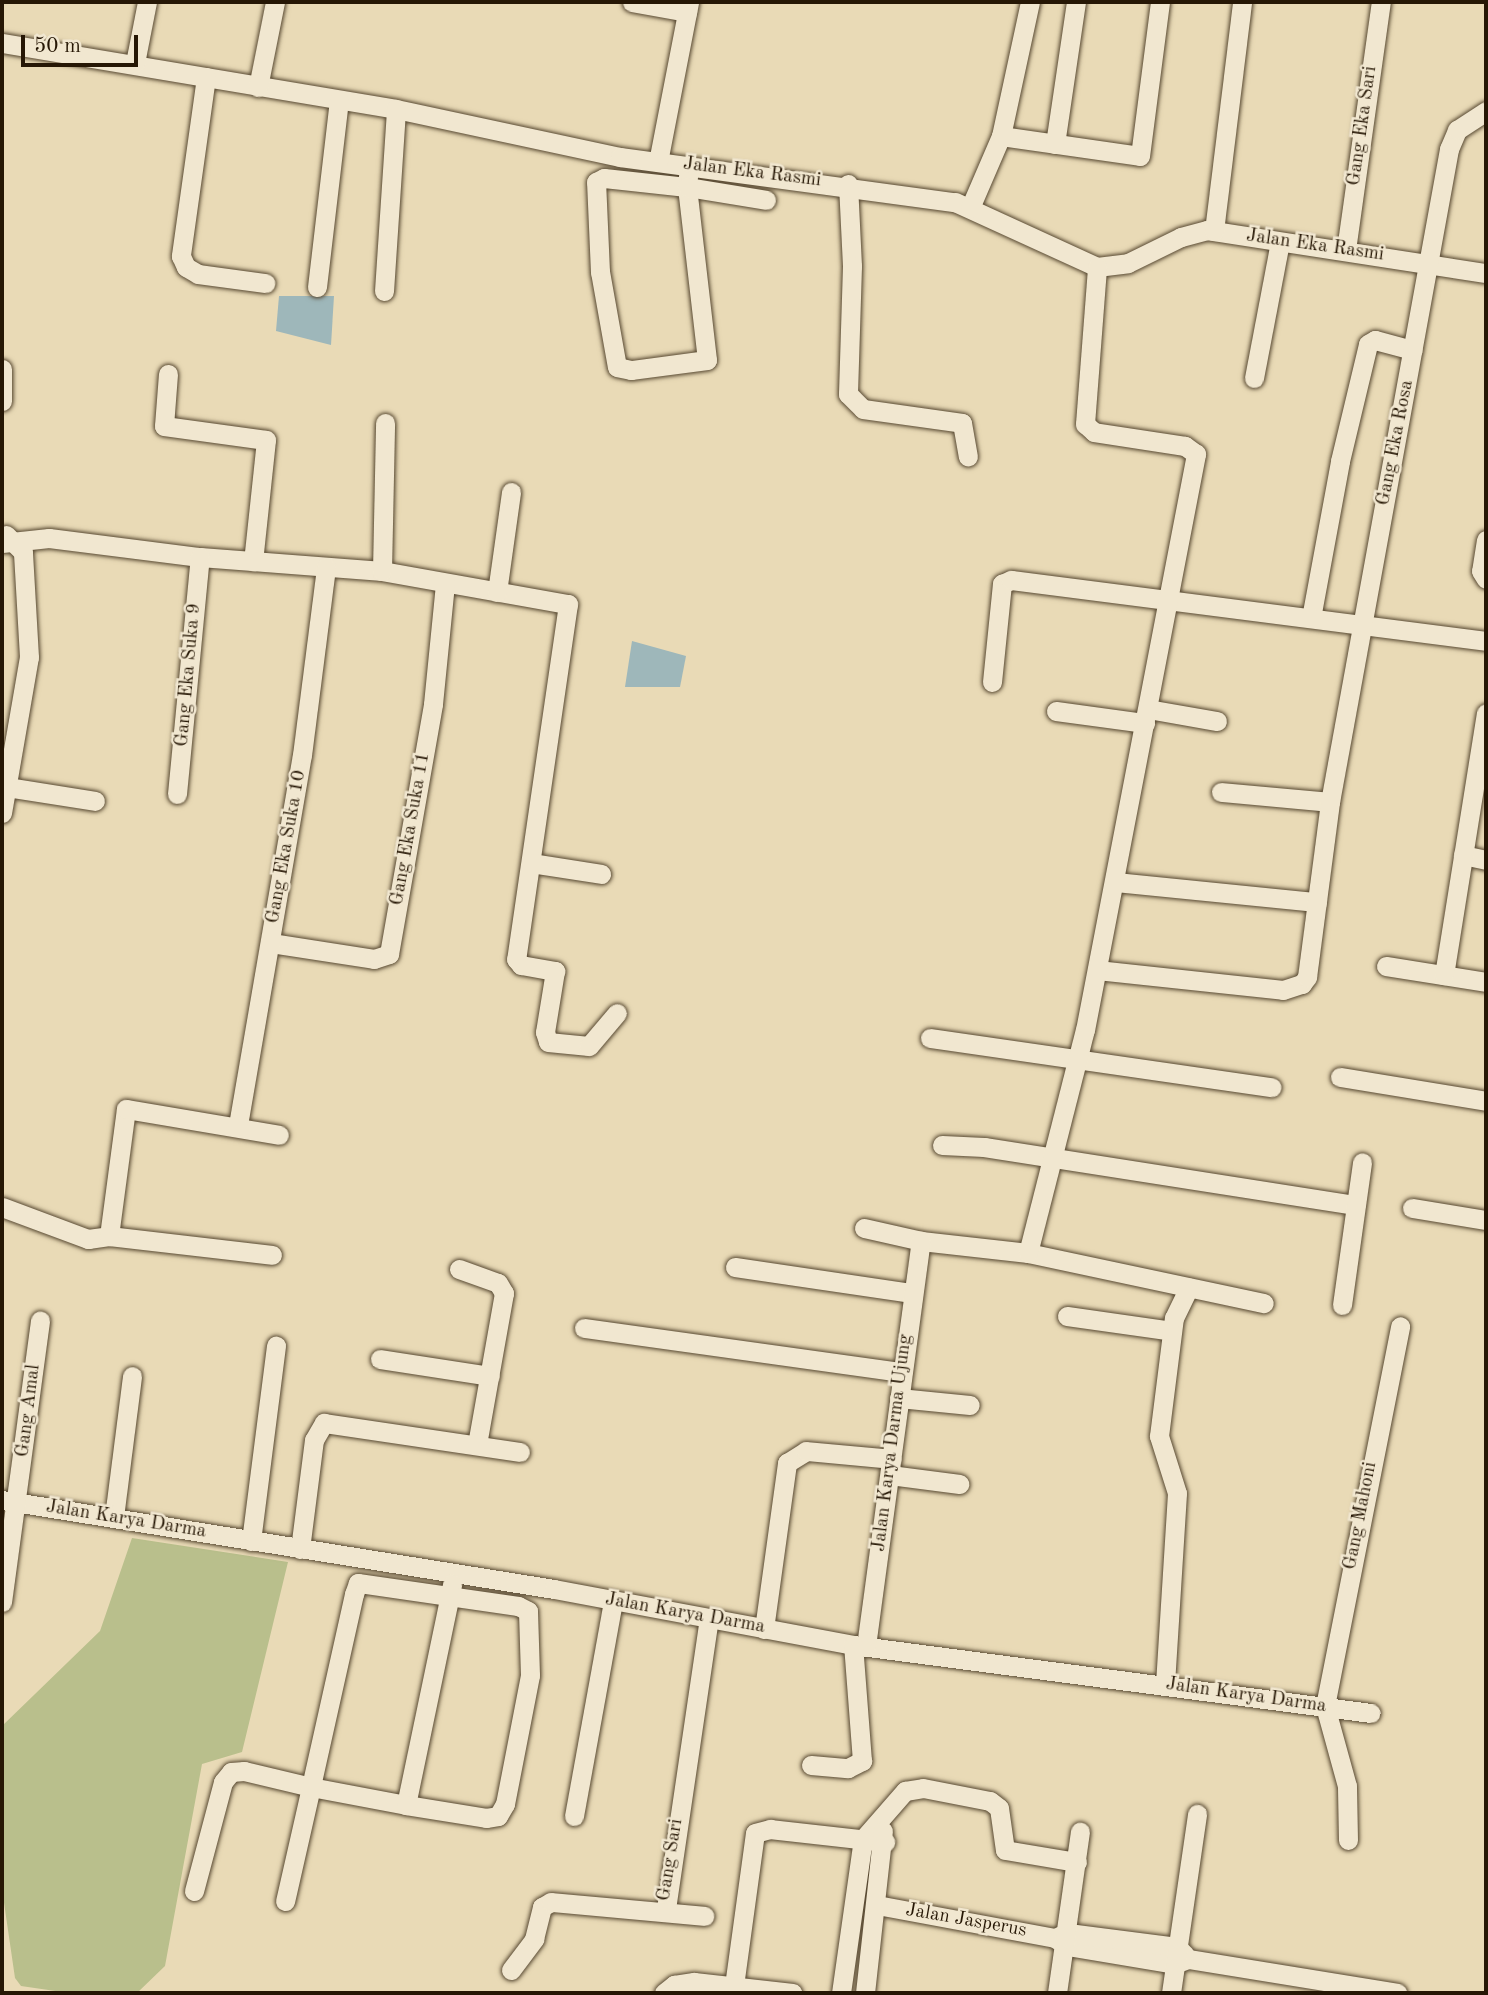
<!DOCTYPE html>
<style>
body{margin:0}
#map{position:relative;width:1488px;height:1995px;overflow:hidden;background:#e9dab6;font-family:"Old Standard TT",serif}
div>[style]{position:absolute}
.green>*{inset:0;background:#b9bf8c}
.water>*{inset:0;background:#9eb7ba}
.roads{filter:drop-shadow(0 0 2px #574831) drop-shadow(0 0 2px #574831)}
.minor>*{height:19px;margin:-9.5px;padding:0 9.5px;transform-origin:9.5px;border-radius:9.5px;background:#f1e7d0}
span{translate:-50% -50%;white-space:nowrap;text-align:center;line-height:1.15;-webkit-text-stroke:5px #f1e7d0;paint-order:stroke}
.street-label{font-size:19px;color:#261705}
.frame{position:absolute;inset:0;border:4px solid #261705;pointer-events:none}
.scale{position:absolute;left:21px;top:35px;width:117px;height:32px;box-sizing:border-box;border:4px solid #261705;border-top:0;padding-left:9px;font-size:21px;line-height:24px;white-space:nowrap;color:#261705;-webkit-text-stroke:5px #f1e7d0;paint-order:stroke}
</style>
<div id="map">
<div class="green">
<div style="clip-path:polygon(132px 1538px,288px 1562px,242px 1752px,202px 1764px,165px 1966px,137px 1993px,69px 1993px,21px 1986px,15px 1978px,2px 1889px,2px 1726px,100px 1631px)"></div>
</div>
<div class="water">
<div style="clip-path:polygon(279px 296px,334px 296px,331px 345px,276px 331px)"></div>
<div style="clip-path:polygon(632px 641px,686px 656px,680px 687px,625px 687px)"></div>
</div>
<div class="roads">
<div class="minor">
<div style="left:632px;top:2px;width:56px;rotate:10.3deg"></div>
<div style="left:2px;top:43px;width:399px;rotate:9.5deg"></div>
<div style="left:396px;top:109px;width:229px;rotate:12.1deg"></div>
<div style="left:620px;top:157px;width:338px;rotate:7.7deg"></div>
<div style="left:955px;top:202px;width:156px;rotate:24.6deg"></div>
<div style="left:1097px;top:267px;width:31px;rotate:-7deg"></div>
<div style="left:1128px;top:263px;width:59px;rotate:-26.1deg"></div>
<div style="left:1181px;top:237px;width:27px;rotate:-15deg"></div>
<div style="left:1207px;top:230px;width:282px;rotate:8.8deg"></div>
<div style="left:135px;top:63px;width:62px;rotate:-78.9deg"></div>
<div style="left:206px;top:77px;width:181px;rotate:98deg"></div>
<div style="left:181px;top:256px;width:12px;rotate:66deg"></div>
<div style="left:186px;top:267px;width:14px;rotate:30deg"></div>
<div style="left:198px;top:274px;width:68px;rotate:7.7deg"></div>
<div style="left:258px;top:87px;width:87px;rotate:-78.7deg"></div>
<div style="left:1001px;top:136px;width:140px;rotate:8.2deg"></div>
<div style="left:1140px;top:156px;width:155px;rotate:-82.6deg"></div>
<div style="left:1055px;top:144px;width:144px;rotate:-81.6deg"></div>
<div style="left:658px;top:162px;width:163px;rotate:-79deg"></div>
<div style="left:689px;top:167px;width:20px;rotate:96deg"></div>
<div style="left:687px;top:187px;width:174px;rotate:83.4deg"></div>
<div style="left:707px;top:360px;width:77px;rotate:172.5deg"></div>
<div style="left:631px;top:370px;width:14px;rotate:-168deg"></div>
<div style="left:617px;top:367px;width:97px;rotate:-100.1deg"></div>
<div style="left:600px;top:272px;width:90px;rotate:-92.5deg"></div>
<div style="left:596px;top:182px;width:9px;rotate:-27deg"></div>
<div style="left:604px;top:178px;width:83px;rotate:6.2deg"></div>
<div style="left:687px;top:187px;width:80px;rotate:9.3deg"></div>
<div style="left:848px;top:184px;width:82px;rotate:87.2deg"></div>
<div style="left:852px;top:266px;width:128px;rotate:91.8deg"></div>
<div style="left:848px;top:394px;width:21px;rotate:45deg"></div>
<div style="left:863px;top:409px;width:100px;rotate:8deg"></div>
<div style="left:962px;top:423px;width:34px;rotate:80deg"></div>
<div style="left:970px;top:208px;width:78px;rotate:-66.7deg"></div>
<div style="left:1001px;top:136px;width:137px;rotate:-77.8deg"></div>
<div style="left:1214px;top:231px;width:231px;rotate:-83deg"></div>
<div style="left:1346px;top:250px;width:250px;rotate:-82deg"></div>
<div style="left:317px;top:287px;width:188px;rotate:-83.3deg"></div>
<div style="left:384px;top:291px;width:182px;rotate:-86.2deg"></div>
<div style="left:2px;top:369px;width:32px;rotate:90deg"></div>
<div style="left:168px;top:374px;width:52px;rotate:94.4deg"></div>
<div style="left:164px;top:426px;width:103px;rotate:7.8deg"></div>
<div style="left:266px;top:440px;width:122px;rotate:96.1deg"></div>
<div style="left:1254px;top:378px;width:138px;rotate:-79.2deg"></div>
<div style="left:1486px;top:540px;width:31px;rotate:99deg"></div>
<div style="left:1481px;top:571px;width:9px;rotate:58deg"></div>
<div style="left:2px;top:543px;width:47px;rotate:-6.1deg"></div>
<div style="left:49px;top:538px;width:152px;rotate:7.2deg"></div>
<div style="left:200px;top:557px;width:183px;rotate:4.4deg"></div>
<div style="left:382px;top:571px;width:189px;rotate:10.1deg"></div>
<div style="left:568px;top:604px;width:359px;rotate:98.3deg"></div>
<div style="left:516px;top:959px;width:8px;rotate:50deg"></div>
<div style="left:521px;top:965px;width:35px;rotate:10deg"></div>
<div style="left:555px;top:971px;width:62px;rotate:99.3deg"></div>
<div style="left:545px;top:1032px;width:10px;rotate:73deg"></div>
<div style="left:548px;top:1042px;width:41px;rotate:5.6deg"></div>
<div style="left:589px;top:1046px;width:43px;rotate:-49.7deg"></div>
<div style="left:382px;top:571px;width:148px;rotate:-88.8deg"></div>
<div style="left:497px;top:592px;width:101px;rotate:-82deg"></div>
<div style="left:1311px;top:618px;width:160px;rotate:-79.5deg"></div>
<div style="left:1340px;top:461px;width:120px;rotate:-76.5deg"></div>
<div style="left:1368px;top:344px;width:8px;rotate:-30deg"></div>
<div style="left:1375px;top:340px;width:39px;rotate:15deg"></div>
<div style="left:992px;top:682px;width:99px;rotate:-84.2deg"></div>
<div style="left:1002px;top:584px;width:10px;rotate:-24deg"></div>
<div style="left:1011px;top:580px;width:479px;rotate:7.3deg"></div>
<div style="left:1148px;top:709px;width:70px;rotate:9.9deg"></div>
<div style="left:1056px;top:711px;width:90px;rotate:7.7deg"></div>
<div style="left:7px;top:787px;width:89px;rotate:9deg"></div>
<div style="left:1221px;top:792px;width:109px;rotate:5.2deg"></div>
<div style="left:177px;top:794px;width:238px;rotate:-84.5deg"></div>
<div style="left:2px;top:813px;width:158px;rotate:-80.2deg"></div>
<div style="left:29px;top:657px;width:105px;rotate:-93.3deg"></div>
<div style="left:23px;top:552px;width:24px;rotate:-135deg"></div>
<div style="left:1463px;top:855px;width:24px;rotate:12deg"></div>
<div style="left:531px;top:863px;width:71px;rotate:8.9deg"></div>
<div style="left:1115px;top:882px;width:203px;rotate:5.7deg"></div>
<div style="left:271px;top:943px;width:104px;rotate:8.8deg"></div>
<div style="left:374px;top:959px;width:16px;rotate:-18deg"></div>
<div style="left:389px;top:954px;width:254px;rotate:-80deg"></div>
<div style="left:433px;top:704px;width:121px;rotate:-84.3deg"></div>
<div style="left:1386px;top:966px;width:101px;rotate:9.1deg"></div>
<div style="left:1097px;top:970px;width:187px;rotate:6.1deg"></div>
<div style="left:1283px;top:990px;width:20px;rotate:-18deg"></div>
<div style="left:1302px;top:984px;width:9px;rotate:-54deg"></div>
<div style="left:1307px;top:977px;width:177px;rotate:-82.5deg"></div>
<div style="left:1330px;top:802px;width:664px;rotate:-79.67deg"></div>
<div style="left:1449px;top:149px;width:21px;rotate:-67deg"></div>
<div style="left:1457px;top:130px;width:35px;rotate:-33deg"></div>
<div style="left:1444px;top:975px;width:265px;rotate:-80.9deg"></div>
<div style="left:930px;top:1038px;width:345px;rotate:8.2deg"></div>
<div style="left:1340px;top:1077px;width:148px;rotate:9.3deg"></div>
<div style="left:238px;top:1125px;width:375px;rotate:-80.2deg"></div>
<div style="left:302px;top:755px;width:189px;rotate:-82.7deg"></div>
<div style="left:942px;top:1145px;width:42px;rotate:2.7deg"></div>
<div style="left:984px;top:1147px;width:376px;rotate:8.9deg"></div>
<div style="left:2px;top:1207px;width:92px;rotate:20.4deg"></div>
<div style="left:88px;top:1239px;width:21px;rotate:-8deg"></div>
<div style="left:109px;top:1236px;width:164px;rotate:6.6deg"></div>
<div style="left:1412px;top:1208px;width:75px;rotate:9.2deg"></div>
<div style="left:864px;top:1228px;width:58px;rotate:12.8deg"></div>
<div style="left:921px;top:1241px;width:108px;rotate:6.4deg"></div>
<div style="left:1028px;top:1253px;width:241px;rotate:12deg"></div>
<div style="left:109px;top:1236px;width:128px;rotate:-82.4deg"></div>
<div style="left:126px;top:1109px;width:155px;rotate:9.6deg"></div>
<div style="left:1028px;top:1253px;width:230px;rotate:-75.7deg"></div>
<div style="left:1085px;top:1030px;width:587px;rotate:-79.09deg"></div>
<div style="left:1196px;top:454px;width:14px;rotate:-144deg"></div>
<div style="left:1185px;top:446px;width:92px;rotate:-171.3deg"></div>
<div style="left:1094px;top:432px;width:12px;rotate:-138deg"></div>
<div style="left:1085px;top:424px;width:157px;rotate:-85.6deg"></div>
<div style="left:735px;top:1267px;width:179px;rotate:8.4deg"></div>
<div style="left:459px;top:1269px;width:41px;rotate:19.7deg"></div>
<div style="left:498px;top:1283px;width:12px;rotate:59deg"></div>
<div style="left:504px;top:1293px;width:153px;rotate:100.1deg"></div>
<div style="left:1342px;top:1305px;width:144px;rotate:-82deg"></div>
<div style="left:1067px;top:1316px;width:106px;rotate:8.1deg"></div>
<div style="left:584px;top:1328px;width:320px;rotate:7.9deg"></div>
<div style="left:380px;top:1359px;width:111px;rotate:8.8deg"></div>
<div style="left:899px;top:1398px;width:71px;rotate:5.6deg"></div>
<div style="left:890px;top:1475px;width:70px;rotate:7.4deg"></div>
<div style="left:2px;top:1500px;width:559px;rotate:9.16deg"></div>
<div style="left:554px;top:1589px;width:304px;rotate:10.6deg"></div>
<div style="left:853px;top:1645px;width:522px;rotate:7.48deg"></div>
<div style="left:114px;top:1517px;width:142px;rotate:-82.7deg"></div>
<div style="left:251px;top:1541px;width:197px;rotate:-82.7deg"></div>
<div style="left:300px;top:1549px;width:110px;rotate:-82.7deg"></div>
<div style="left:314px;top:1440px;width:20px;rotate:-60deg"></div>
<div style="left:324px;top:1423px;width:198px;rotate:8.4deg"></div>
<div style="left:2px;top:1602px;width:284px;rotate:-82.3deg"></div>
<div style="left:764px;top:1629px;width:168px;rotate:-82.1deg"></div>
<div style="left:787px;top:1463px;width:22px;rotate:-32deg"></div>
<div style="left:806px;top:1451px;width:86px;rotate:5.3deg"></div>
<div style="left:866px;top:1646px;width:409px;rotate:-82.3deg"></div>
<div style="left:1165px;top:1684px;width:191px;rotate:-86.4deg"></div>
<div style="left:1177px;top:1493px;width:60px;rotate:-107.5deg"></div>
<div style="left:1159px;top:1436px;width:119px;rotate:-82.8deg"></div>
<div style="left:1174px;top:1318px;width:34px;rotate:-64deg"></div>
<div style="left:811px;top:1765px;width:37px;rotate:5deg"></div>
<div style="left:848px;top:1768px;width:16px;rotate:-27deg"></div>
<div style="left:862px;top:1761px;width:116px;rotate:-94.4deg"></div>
<div style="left:406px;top:1805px;width:226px;rotate:-78.2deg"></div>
<div style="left:574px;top:1816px;width:218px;rotate:-79.7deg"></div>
<div style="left:1348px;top:1840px;width:54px;rotate:-91.1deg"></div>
<div style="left:1347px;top:1786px;width:83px;rotate:-105.4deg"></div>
<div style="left:1325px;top:1706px;width:387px;rotate:-78.8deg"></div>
<div style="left:194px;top:1891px;width:113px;rotate:-75.1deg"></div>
<div style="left:223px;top:1782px;width:13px;rotate:-51deg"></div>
<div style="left:231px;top:1772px;width:13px;rotate:-4deg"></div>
<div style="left:244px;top:1771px;width:69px;rotate:13.4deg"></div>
<div style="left:311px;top:1787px;width:97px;rotate:10.7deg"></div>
<div style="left:406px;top:1805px;width:81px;rotate:9.2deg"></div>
<div style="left:486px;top:1818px;width:12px;rotate:-9deg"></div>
<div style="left:498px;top:1816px;width:14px;rotate:-60deg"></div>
<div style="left:505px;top:1804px;width:131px;rotate:-79deg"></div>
<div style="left:530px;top:1675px;width:64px;rotate:-91.8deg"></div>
<div style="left:528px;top:1611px;width:11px;rotate:-153deg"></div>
<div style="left:518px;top:1606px;width:162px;rotate:-171.8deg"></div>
<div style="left:358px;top:1583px;width:12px;rotate:110deg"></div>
<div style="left:354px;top:1594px;width:198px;rotate:102.6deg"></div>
<div style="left:311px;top:1787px;width:117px;rotate:102.8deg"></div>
<div style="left:877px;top:1905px;width:181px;rotate:10.5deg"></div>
<div style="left:1055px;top:1938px;width:14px;rotate:34deg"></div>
<div style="left:1067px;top:1946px;width:109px;rotate:9.5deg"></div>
<div style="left:1175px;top:1964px;width:14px;rotate:-21deg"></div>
<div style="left:1188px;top:1959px;width:212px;rotate:9.2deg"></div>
<div style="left:666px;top:1909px;width:293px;rotate:-81.6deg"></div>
<div style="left:1059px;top:1936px;width:9px;rotate:-18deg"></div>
<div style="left:1068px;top:1933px;width:110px;rotate:7.3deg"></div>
<div style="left:1177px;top:1947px;width:11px;rotate:45deg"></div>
<div style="left:511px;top:1970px;width:39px;rotate:-53deg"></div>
<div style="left:534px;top:1939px;width:33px;rotate:-76deg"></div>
<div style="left:542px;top:1907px;width:10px;rotate:-29deg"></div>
<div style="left:551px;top:1902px;width:154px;rotate:5.2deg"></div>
<div style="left:734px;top:1986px;width:154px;rotate:-82.2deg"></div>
<div style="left:755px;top:1833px;width:16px;rotate:-15deg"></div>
<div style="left:770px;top:1829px;width:116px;rotate:6.4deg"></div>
<div style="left:664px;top:1993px;width:13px;rotate:-39deg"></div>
<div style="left:674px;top:1985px;width:20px;rotate:-9deg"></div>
<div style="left:694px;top:1982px;width:99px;rotate:6.4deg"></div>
<div style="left:841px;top:1993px;width:156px;rotate:-81.9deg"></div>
<div style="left:863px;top:1839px;width:64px;rotate:-48.8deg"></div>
<div style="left:905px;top:1791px;width:18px;rotate:-9deg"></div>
<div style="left:923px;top:1788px;width:68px;rotate:11deg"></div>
<div style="left:990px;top:1801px;width:11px;rotate:38deg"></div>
<div style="left:999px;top:1808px;width:42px;rotate:81.9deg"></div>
<div style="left:1005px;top:1850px;width:73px;rotate:9.5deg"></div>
<div style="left:865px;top:1993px;width:163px;rotate:-83.7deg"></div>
<div style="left:1057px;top:1993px;width:163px;rotate:-81.9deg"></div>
<div style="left:1171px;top:1993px;width:181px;rotate:-81.7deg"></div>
</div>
</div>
<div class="street-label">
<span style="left:1363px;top:126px;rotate:-82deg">Gang Eka Sari</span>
<span style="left:752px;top:173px;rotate:7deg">Jalan Eka Rasmi</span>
<span style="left:1315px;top:246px;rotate:8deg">Jalan Eka Rasmi</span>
<span style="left:1396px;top:443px;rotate:-79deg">Gang Eka Rosa</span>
<span style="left:189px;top:675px;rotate:-85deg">Gang Eka Suka 9</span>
<span style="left:411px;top:829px;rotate:-80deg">Gang Eka Suka 11</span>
<span style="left:287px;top:847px;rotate:-80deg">Gang Eka Suka 10</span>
<span style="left:29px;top:1411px;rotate:-83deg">Gang Amal</span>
<span style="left:893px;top:1443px;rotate:-83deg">Jalan Karya Darma Ujung</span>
<span style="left:1361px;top:1516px;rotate:-79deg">Gang Mahoni</span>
<span style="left:126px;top:1520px;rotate:9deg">Jalan Karya Darma</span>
<span style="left:685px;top:1614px;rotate:10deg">Jalan Karya Darma</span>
<span style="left:1246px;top:1696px;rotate:8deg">Jalan Karya Darma</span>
<span style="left:671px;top:1860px;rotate:-81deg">Gang Sari</span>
<span style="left:966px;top:1921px;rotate:10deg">Jalan Jasperus</span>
</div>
<div class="frame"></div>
<div class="scale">50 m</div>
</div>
